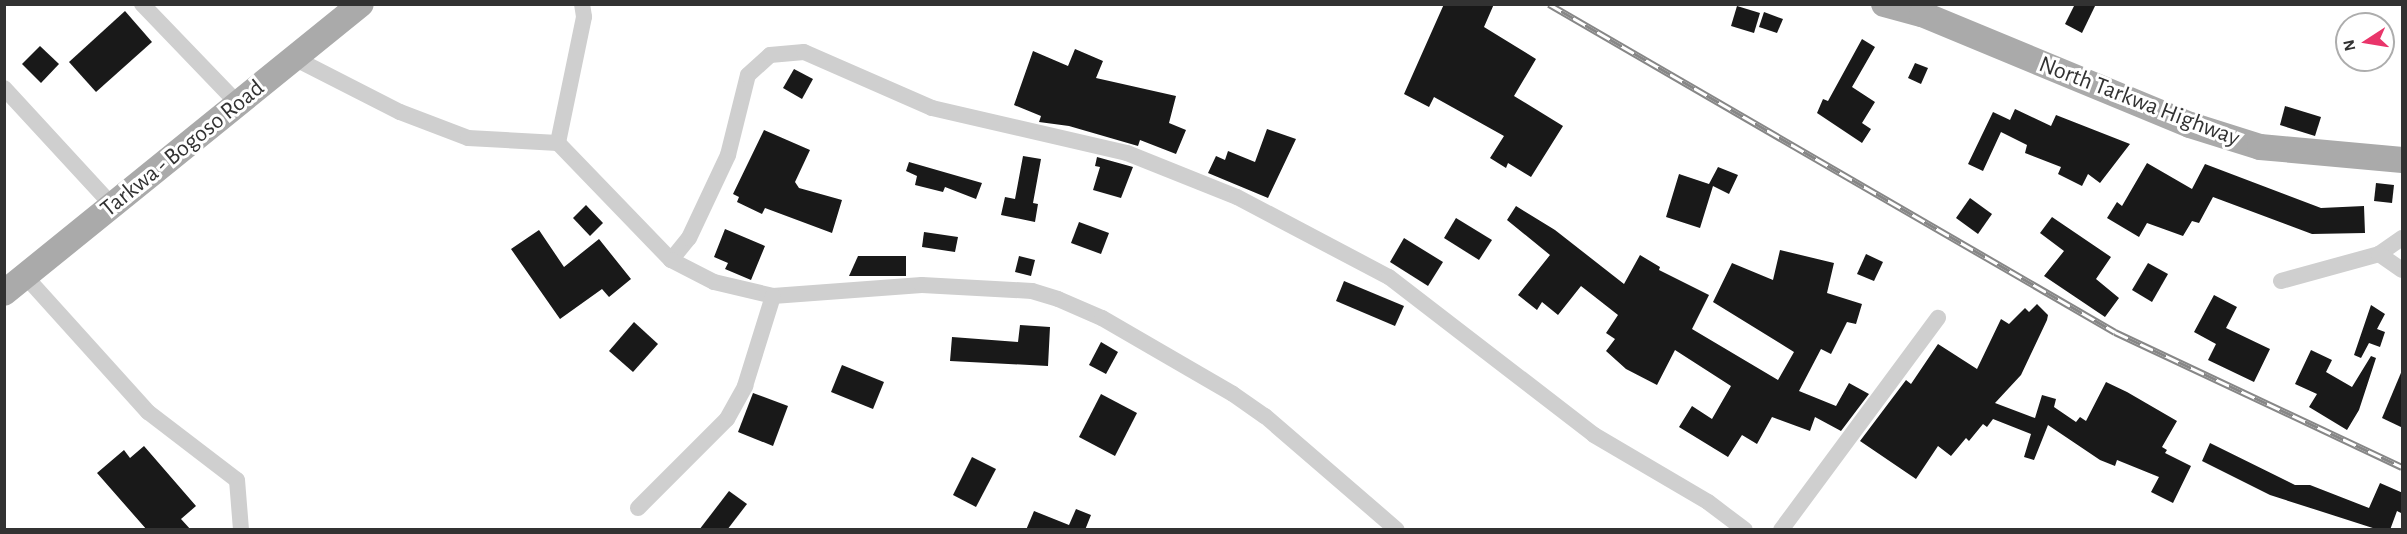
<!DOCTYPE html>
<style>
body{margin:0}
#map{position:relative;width:2407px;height:534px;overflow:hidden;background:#fff;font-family:"Alegreya Sans",sans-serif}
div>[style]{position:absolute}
.building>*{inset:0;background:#191919}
.minor>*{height:16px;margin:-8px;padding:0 8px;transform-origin:8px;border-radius:8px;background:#cfcfcf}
.primary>*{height:26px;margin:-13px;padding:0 13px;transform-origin:13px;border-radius:13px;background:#aaa}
.rail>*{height:7px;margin-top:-3.5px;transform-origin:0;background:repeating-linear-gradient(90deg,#fff 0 14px,#878787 0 28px);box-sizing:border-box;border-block:2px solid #878787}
span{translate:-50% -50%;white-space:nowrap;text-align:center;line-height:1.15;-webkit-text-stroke:6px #fff;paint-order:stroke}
.street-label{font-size:24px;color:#323232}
.frame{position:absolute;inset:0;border:6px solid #323232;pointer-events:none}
.north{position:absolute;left:2335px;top:12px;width:60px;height:60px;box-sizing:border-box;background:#fff;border:2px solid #adadad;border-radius:50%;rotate:258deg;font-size:16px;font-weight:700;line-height:24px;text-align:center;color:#323232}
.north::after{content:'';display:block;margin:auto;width:21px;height:27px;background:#e9356a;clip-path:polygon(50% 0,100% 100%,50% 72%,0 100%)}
</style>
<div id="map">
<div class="building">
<div style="clip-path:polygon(1444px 4px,1494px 4px,1484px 27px,1536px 59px,1514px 96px,1563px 126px,1531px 177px,1508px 163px,1506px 168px,1490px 158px,1504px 136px,1434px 97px,1429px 107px,1404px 94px)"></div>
<div style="clip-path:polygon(2075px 4px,2096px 4px,2082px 33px,2065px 24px)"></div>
<div style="clip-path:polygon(1737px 6px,1760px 13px,1754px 33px,1731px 26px)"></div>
<div style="clip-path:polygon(125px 11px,152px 42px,96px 92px,69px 62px)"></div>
<div style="clip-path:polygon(1764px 12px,1783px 19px,1777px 33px,1759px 27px)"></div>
<div style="clip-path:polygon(1862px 39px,1875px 47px,1852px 87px,1875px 102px,1862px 123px,1871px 129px,1862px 143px,1817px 113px,1823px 99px,1828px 101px)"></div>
<div style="clip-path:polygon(40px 46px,59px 64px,41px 83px,22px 64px)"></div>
<div style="clip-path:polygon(1075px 49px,1103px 61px,1096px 78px,1176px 96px,1169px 123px,1186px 130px,1176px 154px,1140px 140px,1138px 146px,1069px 126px,1039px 122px,1041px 116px,1014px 105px,1033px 51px,1068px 66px)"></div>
<div style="clip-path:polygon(1915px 63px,1928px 68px,1921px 84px,1908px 78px)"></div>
<div style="clip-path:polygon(794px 69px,813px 79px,802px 99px,783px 88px)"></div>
<div style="clip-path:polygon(2285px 106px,2321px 117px,2315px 136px,2280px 125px)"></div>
<div style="clip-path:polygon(2015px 109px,2051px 126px,2056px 115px,2130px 144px,2100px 183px,2088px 174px,2082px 186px,2058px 174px,2061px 167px,2025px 153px,2027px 145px,2001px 132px,1983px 171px,1968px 164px,1993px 112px,2010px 120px)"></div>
<div style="clip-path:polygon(1267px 129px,1296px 139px,1268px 198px,1208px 173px,1216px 156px,1225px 160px,1228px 151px,1255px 162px)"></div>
<div style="clip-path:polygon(764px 130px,810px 150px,795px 182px,799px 188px,842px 200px,832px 233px,765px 208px,762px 214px,737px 202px,739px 197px,733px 194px)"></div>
<div style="clip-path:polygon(1023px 156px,1041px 159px,1033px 203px,1038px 204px,1035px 222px,1001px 215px,1005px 197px,1015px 199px)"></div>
<div style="clip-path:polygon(1097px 157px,1133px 167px,1121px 198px,1093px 190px,1100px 167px,1095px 166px)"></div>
<div style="clip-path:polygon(909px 162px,982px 183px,976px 199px,945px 187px,943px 192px,915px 185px,917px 176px,906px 171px)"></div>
<div style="clip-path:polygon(2147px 163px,2192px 189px,2205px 164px,2321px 208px,2364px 206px,2365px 233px,2312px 234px,2213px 197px,2199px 223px,2192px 221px,2183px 236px,2147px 223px,2139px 237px,2107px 218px,2117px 202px,2122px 206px)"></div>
<div style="clip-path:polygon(1718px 167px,1738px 175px,1729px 194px,1713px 186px,1700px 228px,1666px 217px,1679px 174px,1709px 184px)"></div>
<div style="clip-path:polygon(2376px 183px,2394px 185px,2392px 203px,2374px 201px)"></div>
<div style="clip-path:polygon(1970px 198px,1992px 214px,1978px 234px,1956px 218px)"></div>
<div style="clip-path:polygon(586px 205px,603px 223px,590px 236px,573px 218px)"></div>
<div style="clip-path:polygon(1516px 206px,1555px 230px,1624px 284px,1640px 255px,1660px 267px,1659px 270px,1709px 295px,1692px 329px,1778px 380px,1794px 352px,1713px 302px,1732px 263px,1773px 280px,1780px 250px,1834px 263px,1827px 293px,1862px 304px,1856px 324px,1847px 322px,1831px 354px,1821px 349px,1799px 391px,1836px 406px,1849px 383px,1869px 394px,1841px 431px,1815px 417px,1810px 431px,1772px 417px,1757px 444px,1742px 435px,1728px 457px,1679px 427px,1692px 406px,1712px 419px,1731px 386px,1675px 350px,1657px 385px,1626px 369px,1606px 351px,1615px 339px,1606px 333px,1618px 315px,1581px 286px,1558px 315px,1542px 302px,1537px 310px,1518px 295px,1550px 255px,1507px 220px)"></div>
<div style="clip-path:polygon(2052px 217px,2111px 257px,2096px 279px,2119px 298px,2105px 317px,2044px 276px,2064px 251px,2040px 233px)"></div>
<div style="clip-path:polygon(1456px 218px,1492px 240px,1479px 260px,1444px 238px)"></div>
<div style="clip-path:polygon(1079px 222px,1109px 233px,1101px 254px,1071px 243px)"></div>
<div style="clip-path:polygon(725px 229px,765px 246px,751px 280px,725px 269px,728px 263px,714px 257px)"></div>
<div style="clip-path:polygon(539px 230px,564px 267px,599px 239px,631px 279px,609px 297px,602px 289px,560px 319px,511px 249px)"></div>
<div style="clip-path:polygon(924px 232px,958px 237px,955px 252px,922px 247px)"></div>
<div style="clip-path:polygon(1404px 238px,1443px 262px,1428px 286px,1390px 262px)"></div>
<div style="clip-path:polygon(1866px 254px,1883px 262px,1874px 281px,1857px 274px)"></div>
<div style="clip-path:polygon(858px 256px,906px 256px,906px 276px,849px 276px)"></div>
<div style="clip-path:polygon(1019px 256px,1035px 260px,1031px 276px,1015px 272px)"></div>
<div style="clip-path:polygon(2148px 263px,2168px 274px,2152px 302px,2132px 290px)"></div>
<div style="clip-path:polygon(1344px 281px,1404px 306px,1395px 326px,1336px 301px)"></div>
<div style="clip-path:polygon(2214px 295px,2237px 307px,2226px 328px,2270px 349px,2254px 382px,2208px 360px,2216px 344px,2194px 332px)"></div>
<div style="clip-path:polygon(2037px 304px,2048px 315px,2047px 320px,2021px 375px,1995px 403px,2035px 418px,2042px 395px,2056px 399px,2054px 407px,2076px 422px,2080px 417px,2086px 421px,2106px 382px,2127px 392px,2177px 421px,2162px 447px,2167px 450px,2165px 453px,2191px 466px,2173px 503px,2151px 492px,2159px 477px,2117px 460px,2115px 466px,2100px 460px,2048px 425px,2034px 460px,2024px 457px,2031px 434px,1993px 419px,1987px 427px,1983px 424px,1969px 441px,1966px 438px,1951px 456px,1938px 446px,1916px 479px,1860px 441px,1906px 380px,1911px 384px,1938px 344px,1977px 369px,2001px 319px,2009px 324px,2025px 308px,2029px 312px)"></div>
<div style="clip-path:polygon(2371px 305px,2385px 314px,2377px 329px,2385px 332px,2380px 347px,2369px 343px,2361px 358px,2354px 355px)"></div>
<div style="clip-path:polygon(634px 322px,658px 344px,633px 372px,609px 351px)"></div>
<div style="clip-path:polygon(1020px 325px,1050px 327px,1048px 366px,950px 361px,952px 337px,1018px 342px)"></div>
<div style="clip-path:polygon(1101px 342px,1118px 352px,1106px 374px,1089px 365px)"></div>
<div style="clip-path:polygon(2311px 350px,2332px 360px,2326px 372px,2352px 387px,2371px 356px,2376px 358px,2359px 410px,2347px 430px,2309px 407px,2317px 394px,2295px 384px)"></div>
<div style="clip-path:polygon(842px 365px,884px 382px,873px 409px,831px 392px)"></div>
<div style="clip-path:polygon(2403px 368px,2403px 428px,2382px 418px)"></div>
<div style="clip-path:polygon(753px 393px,788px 406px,773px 446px,738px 432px)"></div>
<div style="clip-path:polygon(1101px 394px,1137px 413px,1115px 456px,1079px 437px)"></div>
<div style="clip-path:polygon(2210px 443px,2295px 485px,2310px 485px,2369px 508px,2380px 483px,2403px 493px,2403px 514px,2397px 511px,2390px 530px,2379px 530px,2270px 495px,2202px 461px)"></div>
<div style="clip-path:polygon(144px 446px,196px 506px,181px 519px,191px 530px,147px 530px,97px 473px,124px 450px,130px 458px)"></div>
<div style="clip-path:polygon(972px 457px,996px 469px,976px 507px,953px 495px)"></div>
<div style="clip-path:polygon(729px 491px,747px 504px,727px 530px,699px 530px)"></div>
<div style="clip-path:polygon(1076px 509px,1091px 515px,1085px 530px,1026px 530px,1034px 511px,1069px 525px)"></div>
</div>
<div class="minor">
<div style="left:142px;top:4px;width:141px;rotate:46.1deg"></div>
<div style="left:582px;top:4px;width:13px;rotate:81deg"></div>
<div style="left:584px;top:17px;width:129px;rotate:101.7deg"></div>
<div style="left:558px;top:143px;width:163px;rotate:46deg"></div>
<div style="left:671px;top:260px;width:28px;rotate:-51deg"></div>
<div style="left:689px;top:238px;width:92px;rotate:-64.8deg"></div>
<div style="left:728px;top:155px;width:82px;rotate:-76deg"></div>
<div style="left:748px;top:75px;width:30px;rotate:-42deg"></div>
<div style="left:770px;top:55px;width:34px;rotate:-5deg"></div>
<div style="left:804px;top:52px;width:140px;rotate:23.6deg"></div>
<div style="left:932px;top:108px;width:200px;rotate:13deg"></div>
<div style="left:1127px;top:153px;width:118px;rotate:21.8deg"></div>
<div style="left:1237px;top:197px;width:172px;rotate:27.8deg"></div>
<div style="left:1389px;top:277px;width:259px;rotate:37.6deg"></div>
<div style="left:1594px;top:435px;width:132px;rotate:30.4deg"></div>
<div style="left:1708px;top:502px;width:46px;rotate:37.1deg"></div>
<div style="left:294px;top:58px;width:119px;rotate:27deg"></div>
<div style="left:400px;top:112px;width:73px;rotate:20.9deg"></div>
<div style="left:468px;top:138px;width:90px;rotate:3.2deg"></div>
<div style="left:4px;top:88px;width:161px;rotate:47.3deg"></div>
<div style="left:2379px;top:254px;width:28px;rotate:-35deg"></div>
<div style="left:671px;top:260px;width:48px;rotate:27.1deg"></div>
<div style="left:714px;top:282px;width:61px;rotate:13.3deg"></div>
<div style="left:773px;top:296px;width:149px;rotate:-4.2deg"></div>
<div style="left:922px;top:285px;width:110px;rotate:3.1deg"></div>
<div style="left:1032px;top:291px;width:27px;rotate:17deg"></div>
<div style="left:1058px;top:299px;width:48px;rotate:23.4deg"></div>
<div style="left:1102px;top:318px;width:151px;rotate:30.1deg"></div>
<div style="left:1233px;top:394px;width:39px;rotate:35deg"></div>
<div style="left:1265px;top:416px;width:174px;rotate:40.8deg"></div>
<div style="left:26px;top:277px;width:182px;rotate:47.9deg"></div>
<div style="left:148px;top:412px;width:112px;rotate:37.4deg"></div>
<div style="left:237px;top:480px;width:50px;rotate:85.4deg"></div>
<div style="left:2281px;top:281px;width:102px;rotate:-15.4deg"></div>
<div style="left:2379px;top:254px;width:28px;rotate:35deg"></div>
<div style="left:638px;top:508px;width:126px;rotate:-45deg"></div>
<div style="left:727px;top:419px;width:38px;rotate:-61deg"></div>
<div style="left:745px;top:386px;width:94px;rotate:-72.7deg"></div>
<div style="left:1781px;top:530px;width:264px;rotate:-53.5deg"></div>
</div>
<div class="primary">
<div style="left:1884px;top:4px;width:39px;rotate:15deg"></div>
<div style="left:1922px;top:14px;width:290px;rotate:22.5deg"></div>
<div style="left:2190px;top:125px;width:73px;rotate:17.4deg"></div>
<div style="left:2260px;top:147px;width:143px;rotate:5.2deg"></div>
<div style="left:4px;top:293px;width:459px;rotate:-39deg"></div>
</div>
<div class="rail">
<div style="left:1549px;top:4px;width:654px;rotate:30.09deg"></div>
<div style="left:2115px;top:332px;width:317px;rotate:25.2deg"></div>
</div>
<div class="street-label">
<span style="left:2139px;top:102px;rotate:21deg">North Tarkwa Highway</span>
<span style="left:183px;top:149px;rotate:-39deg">Tarkwa - Bogoso Road</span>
</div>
<div class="frame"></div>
<div class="north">N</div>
</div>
